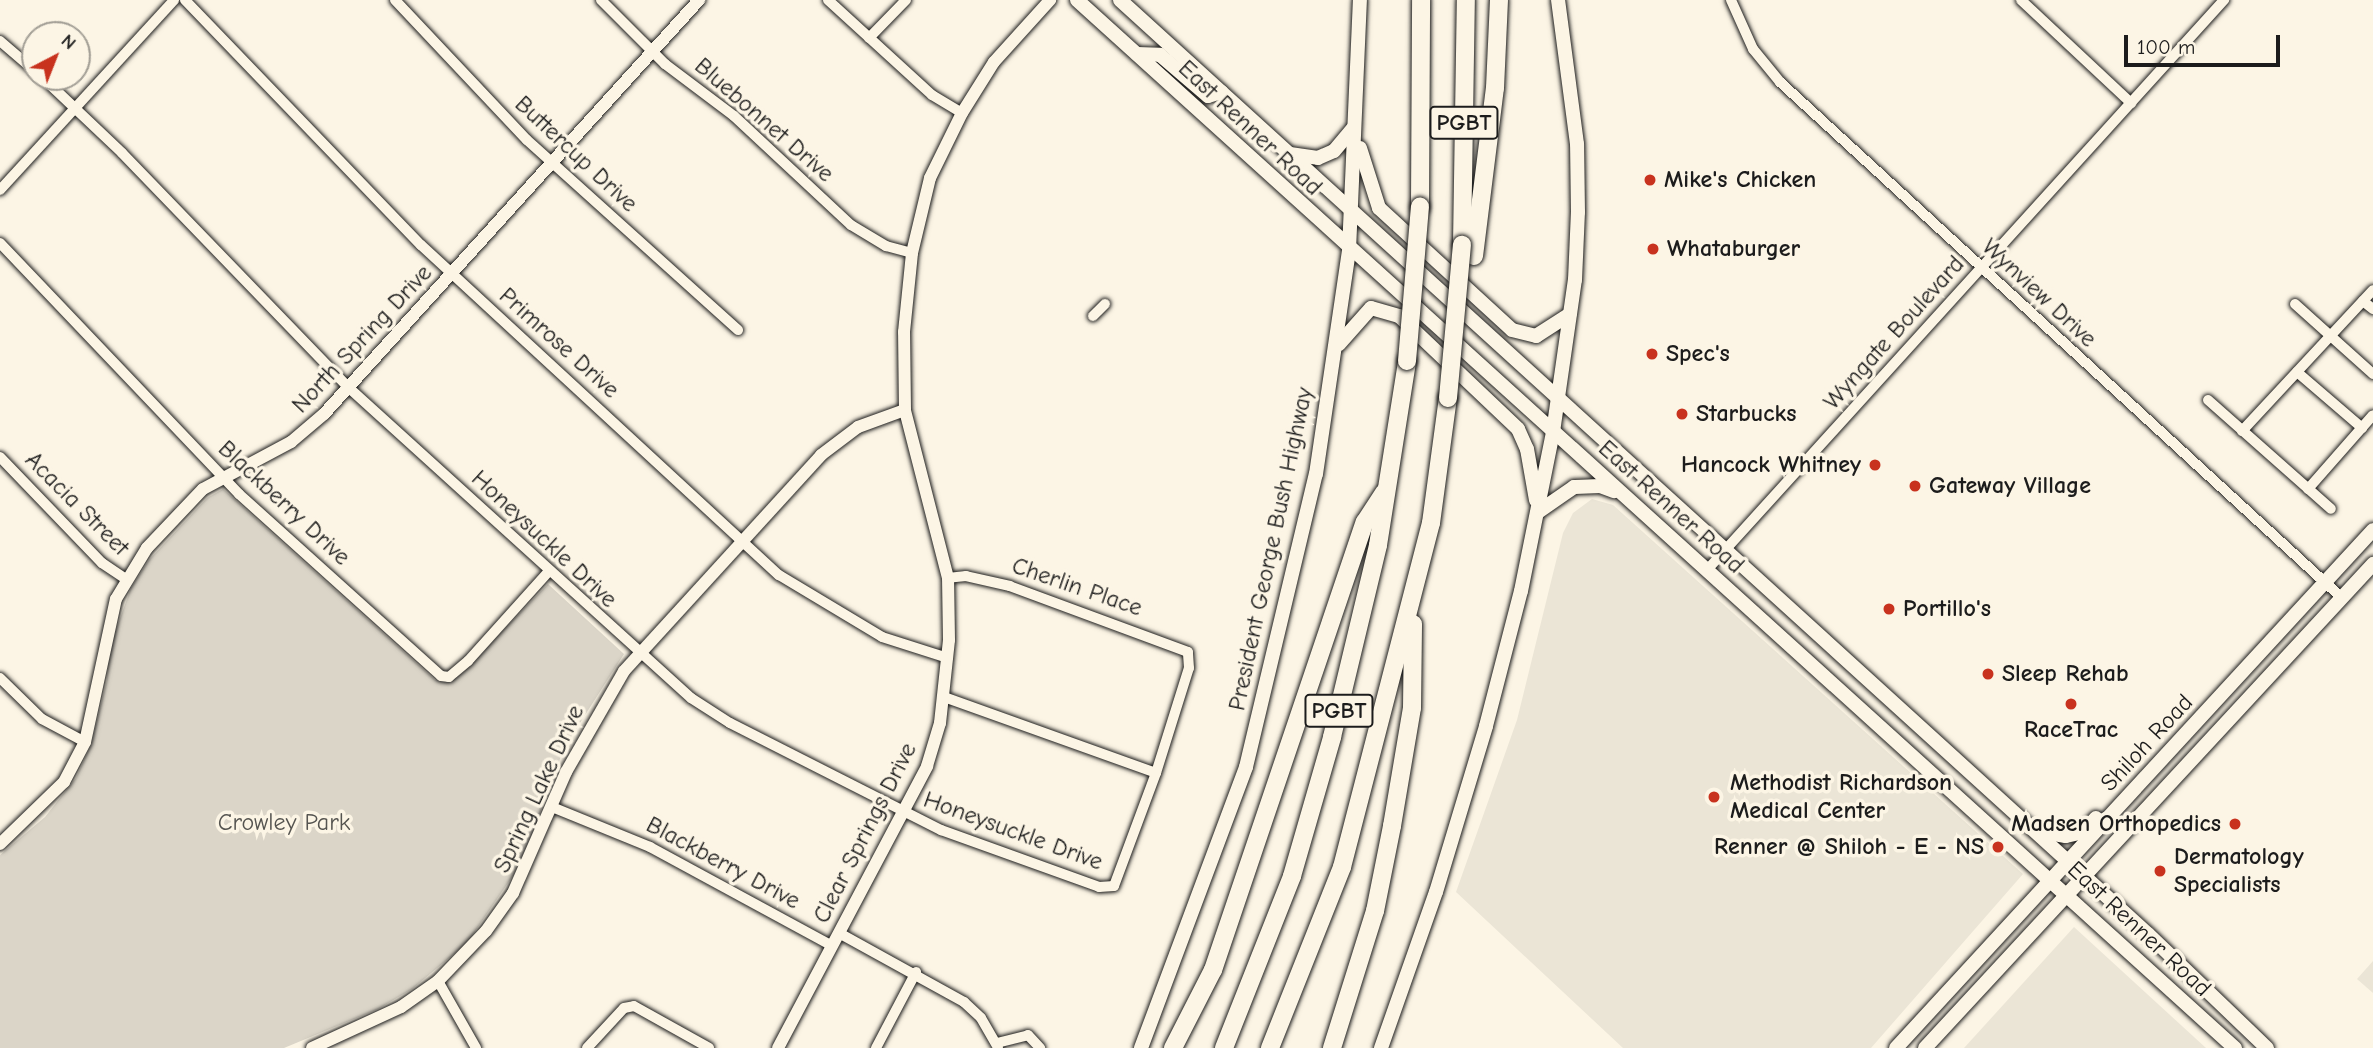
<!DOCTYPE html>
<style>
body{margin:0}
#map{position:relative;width:2373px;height:1048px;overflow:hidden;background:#fcf5e5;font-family:"Comic Neue",sans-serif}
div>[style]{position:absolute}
.built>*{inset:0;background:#ebe5d6}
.green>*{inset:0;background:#dbd5c8}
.roads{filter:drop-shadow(0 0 2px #1c1c1c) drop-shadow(0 0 2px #1c1c1c)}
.minor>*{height:10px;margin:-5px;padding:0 5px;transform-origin:5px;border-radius:5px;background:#fcf5e5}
.tertiary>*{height:12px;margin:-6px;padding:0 6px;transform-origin:6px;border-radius:6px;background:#fcf5e5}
.secondary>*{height:14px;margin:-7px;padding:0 7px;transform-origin:7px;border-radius:7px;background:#fcf5e5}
.motorway>*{height:18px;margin:-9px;padding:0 9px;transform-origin:9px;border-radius:9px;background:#fcf5e5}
.bridges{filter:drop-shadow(0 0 2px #1c1c1c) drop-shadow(0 0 2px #1c1c1c)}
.motorway-bridge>*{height:18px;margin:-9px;padding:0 9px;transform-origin:9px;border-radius:9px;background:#fcf5e5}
.dots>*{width:19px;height:19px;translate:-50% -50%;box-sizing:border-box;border:4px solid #fcf5e5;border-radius:50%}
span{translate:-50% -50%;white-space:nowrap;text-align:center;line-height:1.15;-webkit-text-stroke:7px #fcf5e5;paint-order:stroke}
.shield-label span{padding:2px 5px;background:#fcf5e5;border:2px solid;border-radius:5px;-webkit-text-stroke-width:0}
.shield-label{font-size:23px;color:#1c1c1c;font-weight:700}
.street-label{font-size:24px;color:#1c1c1c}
.poi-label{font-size:24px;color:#1c1c1c;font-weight:700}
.left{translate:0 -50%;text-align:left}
.right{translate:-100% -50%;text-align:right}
.park-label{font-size:24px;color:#555450}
.north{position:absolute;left:21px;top:21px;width:70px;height:70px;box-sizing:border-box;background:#fcf5e5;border:2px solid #a29e95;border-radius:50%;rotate:42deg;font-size:19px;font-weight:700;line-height:28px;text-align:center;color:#1c1c1c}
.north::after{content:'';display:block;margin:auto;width:24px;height:32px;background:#c8321e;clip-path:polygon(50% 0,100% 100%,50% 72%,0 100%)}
.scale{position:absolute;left:2124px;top:35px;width:156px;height:32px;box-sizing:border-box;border:4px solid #1c1c1c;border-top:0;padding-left:9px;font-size:21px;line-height:24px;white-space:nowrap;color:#1c1c1c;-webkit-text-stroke:5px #fcf5e5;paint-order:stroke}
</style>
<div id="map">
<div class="built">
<div style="clip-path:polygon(1592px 499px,1613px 505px,2023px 874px,1871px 1048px,1623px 1048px,1456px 892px,1517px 720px,1563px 533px,1573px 513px)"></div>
<div style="clip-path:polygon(2074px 927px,2206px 1048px,1964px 1048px)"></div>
<div style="clip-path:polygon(2373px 961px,2373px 993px,2357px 979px)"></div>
</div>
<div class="green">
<div style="clip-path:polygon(223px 489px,435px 680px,461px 674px,548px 584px,624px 654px,564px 748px,521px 864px,467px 943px,412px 989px,378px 1009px,284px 1048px,0 1048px,0 855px,45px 817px,76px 778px,91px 745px,107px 680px,109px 649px,131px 588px,149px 560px,207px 498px)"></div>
</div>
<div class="roads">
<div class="minor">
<div style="left:185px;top:0;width:340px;rotate:46.1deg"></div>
<div style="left:421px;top:245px;width:487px;rotate:42.7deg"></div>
<div style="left:779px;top:575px;width:120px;rotate:31deg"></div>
<div style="left:882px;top:637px;width:69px;rotate:17.7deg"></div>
<div style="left:395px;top:0;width:192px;rotate:46.7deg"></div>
<div style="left:527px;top:140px;width:284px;rotate:42deg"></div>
<div style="left:601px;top:0;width:91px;rotate:45deg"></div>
<div style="left:665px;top:64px;width:86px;rotate:37deg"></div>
<div style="left:734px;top:116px;width:160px;rotate:43deg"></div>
<div style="left:851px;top:225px;width:41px;rotate:31deg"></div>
<div style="left:886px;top:246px;width:27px;rotate:15deg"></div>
<div style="left:828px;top:0;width:141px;rotate:42.4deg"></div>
<div style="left:932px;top:95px;width:35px;rotate:31deg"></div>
<div style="left:1731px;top:0;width:54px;rotate:65.8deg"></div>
<div style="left:1753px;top:49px;width:43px;rotate:50.7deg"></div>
<div style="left:1780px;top:82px;width:763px;rotate:42.56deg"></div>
<div style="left:2021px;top:0;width:151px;rotate:43.1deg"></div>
<div style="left:869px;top:38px;width:53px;rotate:-45.8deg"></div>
<div style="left:0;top:41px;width:46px;rotate:40.6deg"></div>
<div style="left:42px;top:77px;width:110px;rotate:43.5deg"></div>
<div style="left:122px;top:153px;width:325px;rotate:46deg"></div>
<div style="left:348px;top:387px;width:463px;rotate:42.2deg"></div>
<div style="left:691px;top:698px;width:46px;rotate:32.7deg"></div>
<div style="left:730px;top:723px;width:237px;rotate:26.9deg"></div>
<div style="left:941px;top:830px;width:168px;rotate:19.8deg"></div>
<div style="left:1099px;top:887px;width:15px;rotate:-4deg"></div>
<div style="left:1114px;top:886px;width:121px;rotate:-69.6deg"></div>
<div style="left:1156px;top:773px;width:110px;rotate:-72.6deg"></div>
<div style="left:1189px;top:668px;width:16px;rotate:-94deg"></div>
<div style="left:1188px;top:652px;width:190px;rotate:-159.7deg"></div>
<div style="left:1010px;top:586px;width:45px;rotate:-167.2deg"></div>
<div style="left:966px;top:576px;width:18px;rotate:174deg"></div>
<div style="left:0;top:190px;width:258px;rotate:-47.5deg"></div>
<div style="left:0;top:243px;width:347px;rotate:46.4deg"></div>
<div style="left:239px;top:494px;width:272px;rotate:42deg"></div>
<div style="left:441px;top:676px;width:8px;rotate:7deg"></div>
<div style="left:449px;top:677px;width:25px;rotate:-40deg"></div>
<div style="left:468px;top:661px;width:120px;rotate:-48deg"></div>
<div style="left:2363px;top:301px;width:13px;rotate:39deg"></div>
<div style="left:2295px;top:304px;width:105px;rotate:41.9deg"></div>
<div style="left:1093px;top:316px;width:17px;rotate:-45deg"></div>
<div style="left:2297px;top:372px;width:86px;rotate:40.7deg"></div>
<div style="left:2208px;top:400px;width:164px;rotate:41.5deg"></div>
<div style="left:2242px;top:431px;width:192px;rotate:-47.1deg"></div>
<div style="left:0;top:457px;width:147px;rotate:46.1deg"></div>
<div style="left:102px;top:563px;width:29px;rotate:34deg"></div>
<div style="left:2308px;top:489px;width:98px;rotate:-48.7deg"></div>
<div style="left:1707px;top:570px;width:770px;rotate:-47.79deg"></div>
<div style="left:0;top:678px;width:59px;rotate:44.3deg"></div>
<div style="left:42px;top:719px;width:49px;rotate:28.1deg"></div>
<div style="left:944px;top:697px;width:225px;rotate:19.7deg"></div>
<div style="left:552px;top:807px;width:106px;rotate:22.2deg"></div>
<div style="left:650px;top:847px;width:207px;rotate:28.5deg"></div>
<div style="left:839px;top:933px;width:143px;rotate:28.9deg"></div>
<div style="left:964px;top:1002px;width:23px;rotate:43deg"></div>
<div style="left:981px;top:1018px;width:34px;rotate:60deg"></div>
<div style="left:438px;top:981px;width:77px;rotate:60.4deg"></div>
<div style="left:997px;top:1043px;width:32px;rotate:-14deg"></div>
<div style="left:1028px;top:1035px;width:18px;rotate:47deg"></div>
<div style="left:587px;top:1048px;width:54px;rotate:-47.2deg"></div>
<div style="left:624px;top:1008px;width:10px;rotate:-11deg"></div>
<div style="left:634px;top:1006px;width:86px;rotate:29.2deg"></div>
<div style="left:876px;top:1048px;width:86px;rotate:-62.2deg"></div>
</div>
<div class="tertiary">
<div style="left:0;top:844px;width:89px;rotate:-44.1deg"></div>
<div style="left:64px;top:782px;width:45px;rotate:-62.3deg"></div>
<div style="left:85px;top:742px;width:146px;rotate:-77.8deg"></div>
<div style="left:116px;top:599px;width:60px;rotate:-58.7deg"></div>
<div style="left:147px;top:548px;width:81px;rotate:-46.5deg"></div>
<div style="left:203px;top:489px;width:100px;rotate:-28.1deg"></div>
<div style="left:291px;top:442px;width:43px;rotate:-40.3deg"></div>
<div style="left:324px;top:414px;width:559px;rotate:-47.83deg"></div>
<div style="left:312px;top:1048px;width:98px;rotate:-24.7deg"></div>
<div style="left:401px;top:1007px;width:45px;rotate:-35.1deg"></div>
<div style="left:438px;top:981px;width:69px;rotate:-46.2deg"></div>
<div style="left:486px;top:931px;width:47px;rotate:-54.6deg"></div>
<div style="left:513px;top:893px;width:132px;rotate:-66.3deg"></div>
<div style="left:566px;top:772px;width:116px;rotate:-60.1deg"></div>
<div style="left:624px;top:671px;width:292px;rotate:-47.6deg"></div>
<div style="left:821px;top:455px;width:46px;rotate:-37.1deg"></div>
<div style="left:858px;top:427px;width:50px;rotate:-19.9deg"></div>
<div style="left:778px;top:1048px;width:319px;rotate:-62.1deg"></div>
<div style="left:927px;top:766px;width:45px;rotate:-73.2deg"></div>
<div style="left:940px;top:723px;width:83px;rotate:-83.8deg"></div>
<div style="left:949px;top:640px;width:62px;rotate:-90.9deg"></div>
<div style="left:948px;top:578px;width:173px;rotate:-104.4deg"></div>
<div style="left:905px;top:410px;width:78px;rotate:-90.7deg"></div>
<div style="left:904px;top:332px;width:79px;rotate:-84.2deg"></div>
<div style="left:912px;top:253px;width:77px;rotate:-76.5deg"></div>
<div style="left:930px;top:178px;width:72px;rotate:-63.8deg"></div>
<div style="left:962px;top:113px;width:60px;rotate:-57.9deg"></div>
<div style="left:994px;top:62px;width:84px;rotate:-47.9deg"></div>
</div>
<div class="secondary">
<div style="left:1077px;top:0;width:1562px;rotate:42.15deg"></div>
<div style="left:1120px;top:0;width:1389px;rotate:42.26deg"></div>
<div style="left:2148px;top:934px;width:165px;rotate:43.8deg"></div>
<div style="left:1137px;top:54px;width:23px;rotate:2deg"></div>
<div style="left:1160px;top:55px;width:63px;rotate:40.5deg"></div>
<div style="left:1208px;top:96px;width:14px;rotate:-17deg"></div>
<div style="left:1360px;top:148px;width:63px;rotate:72.4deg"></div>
<div style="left:1379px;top:208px;width:180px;rotate:42.5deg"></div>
<div style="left:1512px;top:330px;width:25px;rotate:14deg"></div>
<div style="left:1536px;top:336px;width:40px;rotate:-32.9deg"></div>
<div style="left:1290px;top:154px;width:28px;rotate:8deg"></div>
<div style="left:1318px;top:158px;width:17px;rotate:-24deg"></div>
<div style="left:1334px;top:151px;width:31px;rotate:-50deg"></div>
<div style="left:1339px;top:344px;width:48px;rotate:-48.4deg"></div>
<div style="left:1371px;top:308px;width:29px;rotate:16deg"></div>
<div style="left:1399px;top:316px;width:164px;rotate:43.5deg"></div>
<div style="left:1518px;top:429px;width:22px;rotate:66deg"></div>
<div style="left:1527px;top:449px;width:52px;rotate:80deg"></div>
<div style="left:1538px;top:512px;width:44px;rotate:-34.8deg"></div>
<div style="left:1574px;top:487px;width:26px;rotate:-2deg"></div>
<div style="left:1600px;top:486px;width:15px;rotate:20deg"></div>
<div style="left:2037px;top:831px;width:29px;rotate:10deg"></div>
<div style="left:2066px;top:836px;width:17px;rotate:-13deg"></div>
<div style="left:2083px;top:832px;width:19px;rotate:-47deg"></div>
<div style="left:1141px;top:1048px;width:300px;rotate:-69.5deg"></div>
<div style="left:1246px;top:767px;width:301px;rotate:-76.6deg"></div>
<div style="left:1316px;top:474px;width:226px;rotate:-81.6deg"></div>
<div style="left:1349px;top:250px;width:250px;rotate:-87.5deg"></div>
<div style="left:1381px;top:1048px;width:165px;rotate:-70.6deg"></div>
<div style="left:1436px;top:892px;width:173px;rotate:-73.2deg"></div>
<div style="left:1486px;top:726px;width:139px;rotate:-75.5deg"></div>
<div style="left:1521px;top:591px;width:162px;rotate:-78.6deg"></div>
<div style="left:1553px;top:432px;width:154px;rotate:-81.8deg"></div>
<div style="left:1575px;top:280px;width:68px;rotate:-87.5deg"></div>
<div style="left:1578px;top:212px;width:68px;rotate:-90.8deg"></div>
<div style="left:1577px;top:144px;width:145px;rotate:-97.5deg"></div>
<div style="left:1896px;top:1048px;width:704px;rotate:-47.36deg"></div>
<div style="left:1925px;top:1048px;width:660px;rotate:-47.21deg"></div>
</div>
<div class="motorway">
<div style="left:1420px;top:207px;width:207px;rotate:-89.7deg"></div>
<div style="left:1462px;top:245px;width:245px;rotate:-89.1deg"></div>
<div style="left:1474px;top:256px;width:169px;rotate:-82.9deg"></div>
<div style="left:1495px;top:88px;width:88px;rotate:-87.4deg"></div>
<div style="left:1173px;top:1048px;width:88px;rotate:-62.9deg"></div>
<div style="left:1213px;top:970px;width:473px;rotate:-71.3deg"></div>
<div style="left:1365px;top:522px;width:35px;rotate:-57deg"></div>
<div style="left:1224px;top:1048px;width:185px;rotate:-68.4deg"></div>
<div style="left:1292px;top:876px;width:145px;rotate:-73.9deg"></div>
<div style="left:1332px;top:737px;width:197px;rotate:-76.5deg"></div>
<div style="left:1378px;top:545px;width:186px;rotate:-81deg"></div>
<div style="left:1270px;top:1048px;width:195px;rotate:-68.3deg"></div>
<div style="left:1342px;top:867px;width:355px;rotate:-75.5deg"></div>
<div style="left:1431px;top:523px;width:126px;rotate:-82.3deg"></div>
<div style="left:1332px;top:1048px;width:144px;rotate:-72.6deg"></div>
<div style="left:1375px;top:911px;width:87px;rotate:-78.7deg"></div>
<div style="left:1392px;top:826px;width:120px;rotate:-80.4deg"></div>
<div style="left:1412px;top:708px;width:84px;rotate:-89.3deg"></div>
</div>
</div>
<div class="bridges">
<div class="motorway-bridge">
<div style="left:1407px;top:361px;width:155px;rotate:-85.2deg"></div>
<div style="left:1448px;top:398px;width:154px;rotate:-84.8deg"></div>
</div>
</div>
<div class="dots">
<div style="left:1650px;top:180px;background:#c8321e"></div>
<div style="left:1653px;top:249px;background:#c8321e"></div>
<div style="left:1652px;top:354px;background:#c8321e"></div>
<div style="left:1682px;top:414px;background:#c8321e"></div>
<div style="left:1875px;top:465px;background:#c8321e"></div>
<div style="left:1915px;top:486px;background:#c8321e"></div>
<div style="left:1889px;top:609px;background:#c8321e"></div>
<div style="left:1988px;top:674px;background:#c8321e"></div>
<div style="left:2071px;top:704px;background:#c8321e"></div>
<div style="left:1714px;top:797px;background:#c8321e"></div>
<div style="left:2235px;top:824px;background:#c8321e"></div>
<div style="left:1998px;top:847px;background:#c8321e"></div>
<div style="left:2160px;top:871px;background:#c8321e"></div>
</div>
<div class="shield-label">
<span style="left:1464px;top:123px">PGBT</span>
<span style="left:1339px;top:711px">PGBT</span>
</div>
<div class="street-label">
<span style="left:764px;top:120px;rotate:41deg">Bluebonnet Drive</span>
<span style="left:1250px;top:128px;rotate:43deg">East Renner Road</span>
<span style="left:576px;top:154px;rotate:43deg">Buttercup Drive</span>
<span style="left:2039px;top:293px;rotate:43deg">Wynview Drive</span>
<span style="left:1894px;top:333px;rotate:-48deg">Wyngate Boulevard</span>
<span style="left:362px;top:339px;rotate:-47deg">North Spring Drive</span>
<span style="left:559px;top:343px;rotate:42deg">Primrose Drive</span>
<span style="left:284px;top:503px;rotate:43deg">Blackberry Drive</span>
<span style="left:77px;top:504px;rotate:45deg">Acacia Street</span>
<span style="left:1671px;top:507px;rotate:42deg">East Renner Road</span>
<span style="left:544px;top:539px;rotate:43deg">Honeysuckle Drive</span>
<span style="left:1271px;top:549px;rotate:-78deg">President George Bush Highway</span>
<span style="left:1077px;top:587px;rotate:19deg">Cherlin Place</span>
<span style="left:2147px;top:743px;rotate:-47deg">Shiloh Road</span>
<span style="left:539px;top:789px;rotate:-65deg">Spring Lake Drive</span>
<span style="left:1013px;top:831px;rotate:20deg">Honeysuckle Drive</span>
<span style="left:865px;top:833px;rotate:-63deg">Clear Springs Drive</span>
<span style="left:723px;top:863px;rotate:28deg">Blackberry Drive</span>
<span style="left:2139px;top:929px;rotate:43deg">East Renner Road</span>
</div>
<div class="poi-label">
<span class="left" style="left:1664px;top:180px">Mike's Chicken</span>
<span class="left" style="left:1667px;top:249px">Whataburger</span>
<span class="left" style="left:1666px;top:354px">Spec's</span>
<span class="left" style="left:1696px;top:414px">Starbucks</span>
<span class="right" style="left:1861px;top:465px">Hancock Whitney</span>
<span class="left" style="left:1929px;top:486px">Gateway Village</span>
<span class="left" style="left:1903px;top:609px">Portillo's</span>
<span class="left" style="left:2002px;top:674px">Sleep Rehab</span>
<span style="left:2071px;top:730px">RaceTrac</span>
<span class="left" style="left:1730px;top:797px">Methodist Richardson<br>Medical Center</span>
<span class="right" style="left:2221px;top:824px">Madsen Orthopedics</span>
<span class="right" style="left:1984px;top:847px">Renner @ Shiloh - E - NS</span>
<span class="left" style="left:2174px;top:871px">Dermatology<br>Specialists</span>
</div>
<div class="park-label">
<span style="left:284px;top:823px">Crowley Park</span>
</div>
<div class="north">N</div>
<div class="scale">100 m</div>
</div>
